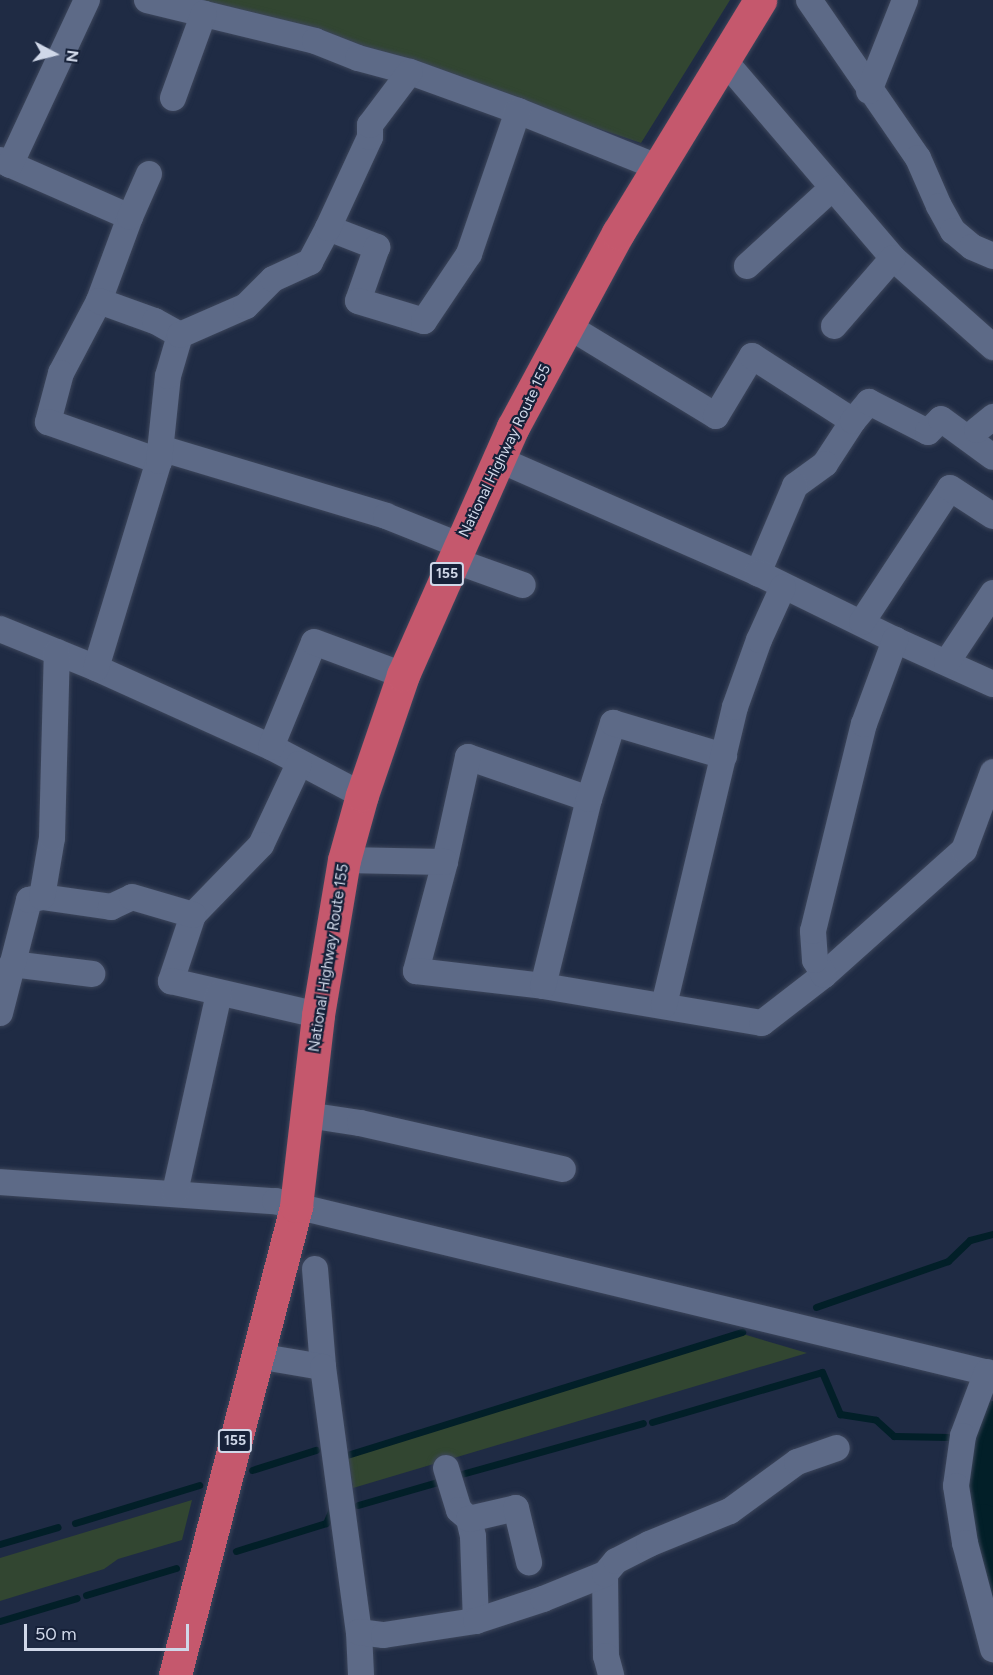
<!DOCTYPE html>
<style>
body{margin:0}
#map{position:relative;width:993px;height:1675px;overflow:hidden;background:#1f2b44;font-family:Figtree,sans-serif}
div>[style]{position:absolute}
.green>*{inset:0;background:#324631}
.stream>*{height:7px;margin:-3.5px;padding:0 3.5px;transform-origin:3.5px;border-radius:3.5px;background:#021f28}
.river>*{height:39px;margin:-19.5px;padding:0 19.5px;transform-origin:19.5px;border-radius:19.5px;background:#021f28}
.roads{filter:drop-shadow(0 0 2px #3d465b) drop-shadow(0 0 2px #3d465b)}
.minor>*{height:26px;margin:-13px;padding:0 13px;transform-origin:13px;border-radius:13px;background:#5d6a87}
.highway>*{height:33px;margin:-16.5px;padding:0 16.5px;transform-origin:16.5px;border-radius:16.5px;background:#c5586d}
span{translate:-50% -50%;white-space:nowrap;text-align:center;line-height:1.15;-webkit-text-stroke:4.5px #162139;paint-order:stroke}
.shield-label span{padding:2px 4px;background:#162139;border:2px solid;border-radius:4px;-webkit-text-stroke-width:0}
.shield-label{font-size:14px;color:#d0d8e9;font-weight:700}
.street-label{font-size:15px;color:#d0d8e9}
.north{position:absolute;left:24px;top:24px;width:60px;height:60px;-webkit-text-stroke:4px #162139;paint-order:stroke;rotate:97deg;font-size:16px;font-weight:700;line-height:24px;text-align:center;color:#d0d8e9}
.north::after{content:'';display:block;margin:auto;width:21px;height:27px;background:#d0d8e9;clip-path:polygon(50% 0,100% 100%,50% 72%,0 100%)}
.scale{position:absolute;left:24px;top:1624px;width:165px;height:27px;box-sizing:border-box;border:3px solid #d0d8e9;border-top:0;padding-left:8px;font-size:18px;line-height:21px;white-space:nowrap;color:#d0d8e9;-webkit-text-stroke:4px #162139;paint-order:stroke}
</style>
<div id="map">
<div class="green">
<div style="clip-path:polygon(188px 0,730px 0,641px 143px,415px 66px)"></div>
<div style="clip-path:polygon(743px 1334px,807px 1353px,353px 1488px,348px 1457px)"></div>
<div style="clip-path:polygon(192px 1500px,182px 1540px,118px 1559px,104px 1569px,0 1601px,0 1558px)"></div>
</div>
<div class="stream">
<div style="left:816px;top:1307px;width:140px;rotate:-19.2deg"></div>
<div style="left:948px;top:1261px;width:30px;rotate:-44deg"></div>
<div style="left:970px;top:1240px;width:24px;rotate:-15deg"></div>
<div style="left:652px;top:1422px;width:177px;rotate:-16.4deg"></div>
<div style="left:822px;top:1372px;width:46px;rotate:66.8deg"></div>
<div style="left:840px;top:1414px;width:36px;rotate:9deg"></div>
<div style="left:876px;top:1420px;width:24px;rotate:42deg"></div>
<div style="left:894px;top:1436px;width:55px;rotate:1deg"></div>
<div style="left:347px;top:1455px;width:414px;rotate:-17.3deg"></div>
<div style="left:252px;top:1470px;width:67px;rotate:-17.4deg"></div>
<div style="left:458px;top:1475px;width:192px;rotate:-15.7deg"></div>
<div style="left:358px;top:1505px;width:86px;rotate:-16.1deg"></div>
<div style="left:75px;top:1523px;width:130px;rotate:-17deg"></div>
<div style="left:0;top:1544px;width:60px;rotate:-16.3deg"></div>
<div style="left:236px;top:1551px;width:94px;rotate:-17.3deg"></div>
<div style="left:326px;top:1523px;width:13px;rotate:-67deg"></div>
<div style="left:86px;top:1595px;width:94px;rotate:-16.7deg"></div>
<div style="left:0;top:1621px;width:80px;rotate:-16.6deg"></div>
</div>
<div class="river">
<div style="left:993px;top:1420px;width:25px;rotate:111deg"></div>
<div style="left:984px;top:1443px;width:80px;rotate:91.4deg"></div>
<div style="left:982px;top:1523px;width:57px;rotate:78.9deg"></div>
</div>
<div class="roads">
<div class="minor">
<div style="left:147px;top:0;width:173px;rotate:13.7deg"></div>
<div style="left:315px;top:41px;width:46px;rotate:21.6deg"></div>
<div style="left:358px;top:58px;width:54px;rotate:15.1deg"></div>
<div style="left:410px;top:72px;width:115px;rotate:19.9deg"></div>
<div style="left:518px;top:111px;width:150px;rotate:21.9deg"></div>
<div style="left:809px;top:0;width:192px;rotate:55.4deg"></div>
<div style="left:918px;top:158px;width:52px;rotate:66.4deg"></div>
<div style="left:939px;top:206px;width:29px;rotate:61deg"></div>
<div style="left:953px;top:231px;width:25px;rotate:40deg"></div>
<div style="left:972px;top:247px;width:23px;rotate:23deg"></div>
<div style="left:723px;top:59px;width:262px;rotate:49.5deg"></div>
<div style="left:893px;top:258px;width:134px;rotate:41.7deg"></div>
<div style="left:869px;top:91px;width:98px;rotate:-68.4deg"></div>
<div style="left:173px;top:98px;width:90px;rotate:-70deg"></div>
<div style="left:0;top:160px;width:142px;rotate:23.7deg"></div>
<div style="left:130px;top:217px;width:90px;rotate:110.3deg"></div>
<div style="left:99px;top:301px;width:81px;rotate:117.8deg"></div>
<div style="left:61px;top:373px;width:51px;rotate:104.9deg"></div>
<div style="left:48px;top:422px;width:118px;rotate:19.4deg"></div>
<div style="left:10px;top:165px;width:182px;rotate:-65deg"></div>
<div style="left:130px;top:217px;width:47px;rotate:-66.2deg"></div>
<div style="left:328px;top:228px;width:53px;rotate:21.2deg"></div>
<div style="left:377px;top:247px;width:57px;rotate:109.4deg"></div>
<div style="left:358px;top:301px;width:69px;rotate:16.9deg"></div>
<div style="left:424px;top:321px;width:81px;rotate:-56.1deg"></div>
<div style="left:469px;top:254px;width:151px;rotate:-71.1deg"></div>
<div style="left:747px;top:266px;width:115px;rotate:-42.5deg"></div>
<div style="left:99px;top:301px;width:59px;rotate:19.7deg"></div>
<div style="left:155px;top:321px;width:29px;rotate:29deg"></div>
<div style="left:568px;top:326px;width:173px;rotate:31.3deg"></div>
<div style="left:716px;top:416px;width:70px;rotate:-59deg"></div>
<div style="left:752px;top:356px;width:120px;rotate:32.8deg"></div>
<div style="left:853px;top:421px;width:51px;rotate:123.1deg"></div>
<div style="left:825px;top:464px;width:37px;rotate:144deg"></div>
<div style="left:795px;top:486px;width:95px;rotate:113deg"></div>
<div style="left:834px;top:326px;width:90px;rotate:-49.1deg"></div>
<div style="left:853px;top:421px;width:25px;rotate:-50deg"></div>
<div style="left:869px;top:402px;width:66px;rotate:27deg"></div>
<div style="left:928px;top:432px;width:18px;rotate:-45deg"></div>
<div style="left:941px;top:419px;width:64px;rotate:36.2deg"></div>
<div style="left:977px;top:430px;width:21px;rotate:-39deg"></div>
<div style="left:160px;top:448px;width:236px;rotate:16.7deg"></div>
<div style="left:386px;top:516px;width:79px;rotate:21.7deg"></div>
<div style="left:498px;top:459px;width:284px;rotate:23.7deg"></div>
<div style="left:758px;top:573px;width:153px;rotate:26.1deg"></div>
<div style="left:895px;top:640px;width:107px;rotate:24.2deg"></div>
<div style="left:453px;top:560px;width:74px;rotate:19.7deg"></div>
<div style="left:862px;top:622px;width:160px;rotate:-56.7deg"></div>
<div style="left:950px;top:488px;width:51px;rotate:33.1deg"></div>
<div style="left:0;top:629px;width:104px;rotate:22.1deg"></div>
<div style="left:96px;top:668px;width:192px;rotate:24.3deg"></div>
<div style="left:271px;top:747px;width:103px;rotate:27.8deg"></div>
<div style="left:947px;top:662px;width:83px;rotate:-56.3deg"></div>
<div style="left:96px;top:668px;width:216px;rotate:-73.1deg"></div>
<div style="left:159px;top:461px;width:85px;rotate:-84deg"></div>
<div style="left:168px;top:376px;width:43px;rotate:-73.7deg"></div>
<div style="left:180px;top:335px;width:72px;rotate:-23.7deg"></div>
<div style="left:246px;top:306px;width:38px;rotate:-45deg"></div>
<div style="left:273px;top:279px;width:41px;rotate:-24.7deg"></div>
<div style="left:310px;top:262px;width:38px;rotate:-62deg"></div>
<div style="left:328px;top:228px;width:100px;rotate:-65.2deg"></div>
<div style="left:370px;top:137px;width:12px;rotate:-90deg"></div>
<div style="left:370px;top:125px;width:66px;rotate:-53deg"></div>
<div style="left:271px;top:747px;width:113px;rotate:-67.7deg"></div>
<div style="left:314px;top:642px;width:95px;rotate:20.3deg"></div>
<div style="left:299px;top:764px;width:89px;rotate:115.1deg"></div>
<div style="left:261px;top:845px;width:98px;rotate:134.2deg"></div>
<div style="left:193px;top:915px;width:70px;rotate:108.4deg"></div>
<div style="left:171px;top:981px;width:151px;rotate:13deg"></div>
<div style="left:589px;top:799px;width:128px;rotate:-160.9deg"></div>
<div style="left:468px;top:757px;width:107px;rotate:102.4deg"></div>
<div style="left:445px;top:862px;width:113px;rotate:104.9deg"></div>
<div style="left:416px;top:971px;width:128px;rotate:6.7deg"></div>
<div style="left:543px;top:986px;width:222px;rotate:9.6deg"></div>
<div style="left:762px;top:1023px;width:78px;rotate:-37.7deg"></div>
<div style="left:824px;top:975px;width:188px;rotate:-41.8deg"></div>
<div style="left:964px;top:850px;width:83px;rotate:-69.6deg"></div>
<div style="left:344px;top:860px;width:101px;rotate:1.1deg"></div>
<div style="left:42px;top:897px;width:70px;rotate:8.2deg"></div>
<div style="left:111px;top:907px;width:23px;rotate:-25deg"></div>
<div style="left:132px;top:897px;width:64px;rotate:16.4deg"></div>
<div style="left:12px;top:964px;width:81px;rotate:7.1deg"></div>
<div style="left:824px;top:975px;width:17px;rotate:-121deg"></div>
<div style="left:815px;top:960px;width:29px;rotate:-94deg"></div>
<div style="left:813px;top:931px;width:213px;rotate:-76.2deg"></div>
<div style="left:864px;top:724px;width:90px;rotate:-69.7deg"></div>
<div style="left:543px;top:986px;width:193px;rotate:-76.2deg"></div>
<div style="left:589px;top:799px;width:80px;rotate:-72.5deg"></div>
<div style="left:613px;top:723px;width:116px;rotate:16.6deg"></div>
<div style="left:664px;top:1005px;width:306px;rotate:-76.6deg"></div>
<div style="left:735px;top:707px;width:71px;rotate:-70.3deg"></div>
<div style="left:759px;top:640px;width:58px;rotate:-65.6deg"></div>
<div style="left:0;top:1013px;width:117px;rotate:-75.6deg"></div>
<div style="left:29px;top:900px;width:13px;rotate:-13deg"></div>
<div style="left:42px;top:897px;width:60px;rotate:-80.4deg"></div>
<div style="left:52px;top:838px;width:186px;rotate:-88.5deg"></div>
<div style="left:307px;top:1115px;width:54px;rotate:8.6deg"></div>
<div style="left:360px;top:1123px;width:208px;rotate:12.8deg"></div>
<div style="left:0;top:1182px;width:276px;rotate:4deg"></div>
<div style="left:275px;top:1201px;width:739px;rotate:13.55deg"></div>
<div style="left:175px;top:1192px;width:203px;rotate:-77.5deg"></div>
<div style="left:315px;top:1269px;width:98px;rotate:85.3deg"></div>
<div style="left:257px;top:1356px;width:67px;rotate:9.5deg"></div>
<div style="left:323px;top:1367px;width:267px;rotate:82.3deg"></div>
<div style="left:359px;top:1632px;width:43px;rotate:87.3deg"></div>
<div style="left:987px;top:1372px;width:68px;rotate:110.6deg"></div>
<div style="left:963px;top:1436px;width:50px;rotate:98deg"></div>
<div style="left:956px;top:1486px;width:58px;rotate:81deg"></div>
<div style="left:965px;top:1543px;width:110px;rotate:75.2deg"></div>
<div style="left:446px;top:1468px;width:44px;rotate:72.8deg"></div>
<div style="left:459px;top:1510px;width:13px;rotate:42deg"></div>
<div style="left:469px;top:1519px;width:18px;rotate:77deg"></div>
<div style="left:473px;top:1537px;width:84px;rotate:88deg"></div>
<div style="left:469px;top:1519px;width:48px;rotate:-13.2deg"></div>
<div style="left:516px;top:1508px;width:56px;rotate:76.5deg"></div>
<div style="left:605px;top:1574px;width:82px;rotate:89.3deg"></div>
<div style="left:606px;top:1656px;width:20px;rotate:75deg"></div>
<div style="left:359px;top:1632px;width:25px;rotate:7deg"></div>
<div style="left:384px;top:1635px;width:93px;rotate:-8.7deg"></div>
<div style="left:476px;top:1621px;width:71px;rotate:-18.2deg"></div>
<div style="left:543px;top:1599px;width:67px;rotate:-22deg"></div>
<div style="left:605px;top:1574px;width:17px;rotate:-50deg"></div>
<div style="left:616px;top:1561px;width:37px;rotate:-27deg"></div>
<div style="left:649px;top:1544px;width:87px;rotate:-22.2deg"></div>
<div style="left:730px;top:1511px;width:83px;rotate:-36.2deg"></div>
<div style="left:797px;top:1462px;width:42px;rotate:-19.3deg"></div>
</div>
<div class="highway">
<div style="left:175px;top:1675px;width:484px;rotate:-75.5deg"></div>
<div style="left:296px;top:1206px;width:192px;rotate:-83.4deg"></div>
<div style="left:318px;top:1015px;width:157px;rotate:-80.5deg"></div>
<div style="left:344px;top:860px;width:67px;rotate:-74.5deg"></div>
<div style="left:362px;top:795px;width:127px;rotate:-71.1deg"></div>
<div style="left:403px;top:675px;width:271px;rotate:-66.1deg"></div>
<div style="left:513px;top:427px;width:221px;rotate:-61.6deg"></div>
<div style="left:618px;top:233px;width:273px;rotate:-58.6deg"></div>
</div>
</div>
<div class="shield-label">
<span style="left:447px;top:574px">155</span>
<span style="left:235px;top:1441px">155</span>
</div>
<div class="street-label">
<span style="left:505px;top:451px;rotate:-64deg">National Highway Route 155</span>
<span style="left:329px;top:958px;rotate:-81deg">National Highway Route 155</span>
</div>
<div class="north">N</div>
<div class="scale">50 m</div>
</div>
